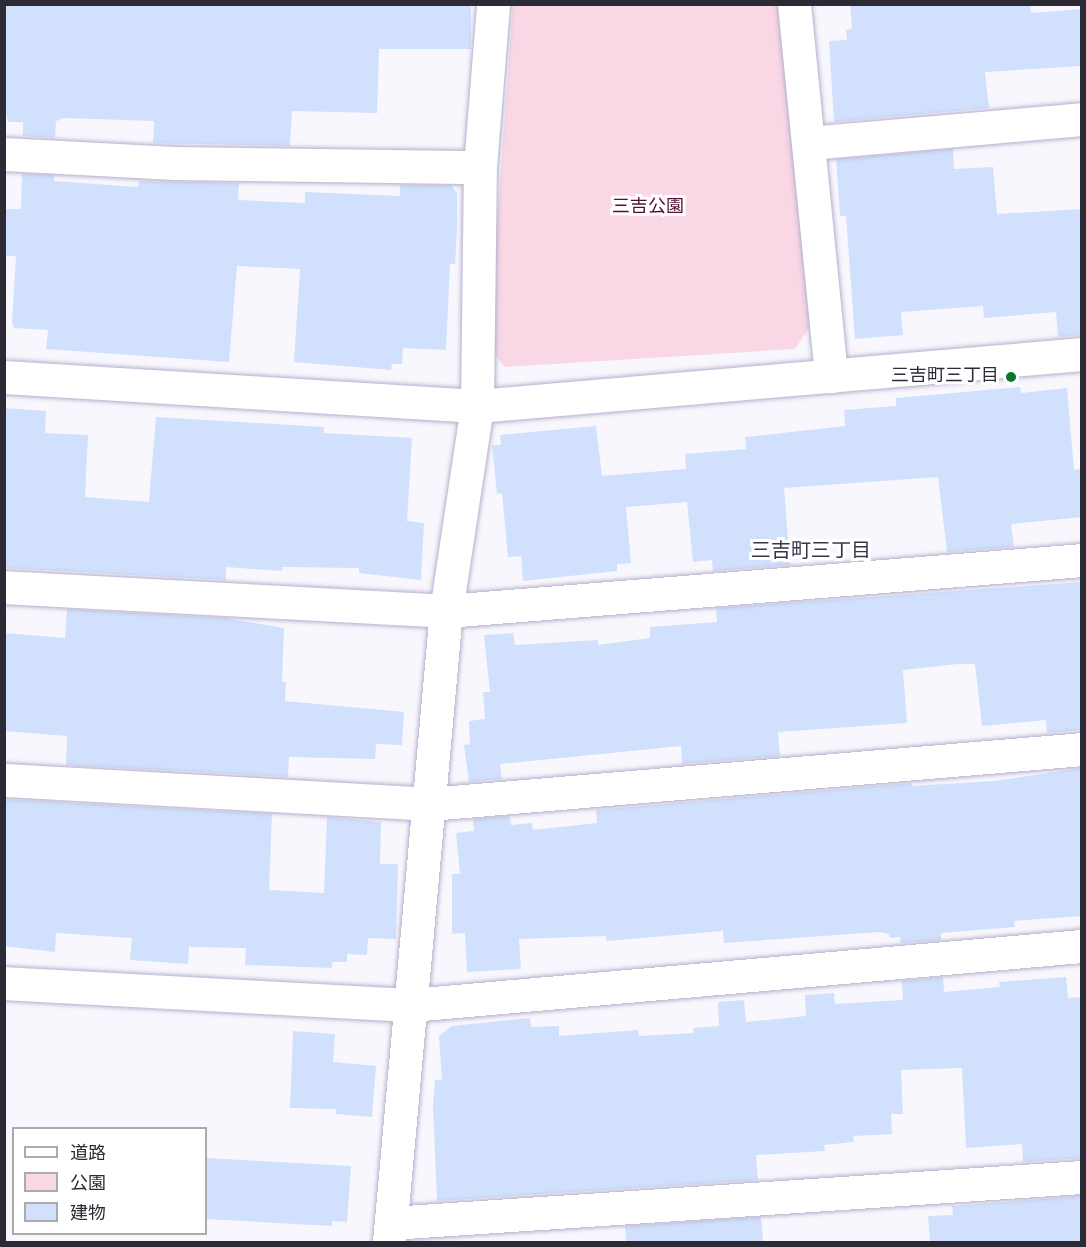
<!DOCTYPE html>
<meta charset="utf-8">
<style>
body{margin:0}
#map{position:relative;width:1086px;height:1247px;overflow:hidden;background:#f8f7fd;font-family:Overpass,"Noto Sans JP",sans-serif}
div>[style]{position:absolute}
.green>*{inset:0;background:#f9d7e5}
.building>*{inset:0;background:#d1e0fd}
.roads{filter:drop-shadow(0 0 2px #b4b0cc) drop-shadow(0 0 2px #b4b0cc)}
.minor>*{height:33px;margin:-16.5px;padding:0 16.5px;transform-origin:16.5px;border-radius:16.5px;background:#fff}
.tertiary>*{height:33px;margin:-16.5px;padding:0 16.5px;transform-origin:16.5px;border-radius:16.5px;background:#fff}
.dots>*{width:16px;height:16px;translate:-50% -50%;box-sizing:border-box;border:3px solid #fff;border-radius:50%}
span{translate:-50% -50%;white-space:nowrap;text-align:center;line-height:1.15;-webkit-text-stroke:6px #fff;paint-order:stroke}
.park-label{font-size:18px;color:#500f33}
.poi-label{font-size:18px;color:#2c2a35}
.right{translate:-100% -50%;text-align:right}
.neighbourhood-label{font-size:20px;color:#38344b}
.frame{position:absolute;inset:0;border:6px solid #2c2a35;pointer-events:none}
.legend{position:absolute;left:12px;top:1127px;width:195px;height:108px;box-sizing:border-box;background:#fff;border:2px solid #abaaae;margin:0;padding:8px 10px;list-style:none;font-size:18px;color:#2c2a35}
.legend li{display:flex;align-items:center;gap:12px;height:30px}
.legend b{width:30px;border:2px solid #abaaae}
</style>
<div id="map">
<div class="green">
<div style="clip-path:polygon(513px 5px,779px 5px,810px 327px,795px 349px,505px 367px,488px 346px)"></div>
</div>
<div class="building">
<div style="clip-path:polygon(4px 4px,471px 4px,471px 49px,379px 49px,377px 113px,292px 111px,290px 146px,153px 143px,154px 121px,64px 118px,56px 121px,55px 138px,23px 136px,23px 122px,8px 122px,6px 113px)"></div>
<div style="clip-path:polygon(850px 4px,1030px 4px,1031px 13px,1082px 9px,1082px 66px,985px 72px,989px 108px,834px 122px,829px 41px,847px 40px,846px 30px,852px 29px)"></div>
<div style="clip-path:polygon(953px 149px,954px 169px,993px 167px,997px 214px,1082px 209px,1082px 335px,1058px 337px,1056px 312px,984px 318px,983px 306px,901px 312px,903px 335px,855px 339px,846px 216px,840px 216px,836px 159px)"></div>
<div style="clip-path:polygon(22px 174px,54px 175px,54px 181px,138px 187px,139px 181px,239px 183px,238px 200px,305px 203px,305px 192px,400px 196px,400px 185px,451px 185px,457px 193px,457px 231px,455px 264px,450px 264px,446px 350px,403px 348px,402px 364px,392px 364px,391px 370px,294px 362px,300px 269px,237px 266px,229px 362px,46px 349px,48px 330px,14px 328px,12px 323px,16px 256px,4px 256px,4px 209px,21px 209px)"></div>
<div style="clip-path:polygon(1020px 387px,1021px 393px,1067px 388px,1074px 470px,1082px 469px,1082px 517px,1011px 524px,1014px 547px,947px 552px,938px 477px,784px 488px,790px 565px,713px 571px,712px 560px,693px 562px,687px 502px,626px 507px,631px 563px,617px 564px,617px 571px,523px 581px,521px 556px,508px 557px,502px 493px,497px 494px,492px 445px,501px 445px,500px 435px,596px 426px,602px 476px,686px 469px,685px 454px,746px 449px,745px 437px,845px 426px,844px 410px,896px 406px,896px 398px)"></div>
<div style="clip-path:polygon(4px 408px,46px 411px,45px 433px,88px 435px,85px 497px,149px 502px,156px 417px,324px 427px,324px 433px,412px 438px,407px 521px,424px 523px,421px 580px,359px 573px,359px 568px,282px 567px,282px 571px,226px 567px,226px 580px,4px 568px)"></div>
<div style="clip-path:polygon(1082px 582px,1082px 730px,1047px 733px,1046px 720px,982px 726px,975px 664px,958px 664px,903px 670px,907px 723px,778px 732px,780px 756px,682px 764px,681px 746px,500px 764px,502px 779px,469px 782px,464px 745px,470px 744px,469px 721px,485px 719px,483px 692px,490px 692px,484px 635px,513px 633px,515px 645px,598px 640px,598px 645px,650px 638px,650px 627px,717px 622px,716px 608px)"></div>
<div style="clip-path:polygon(67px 609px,224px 618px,284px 628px,282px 682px,286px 682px,285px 701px,404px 712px,402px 745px,376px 744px,375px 759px,289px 757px,288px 777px,66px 765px,67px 736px,4px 731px,4px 633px,65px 638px)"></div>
<div style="clip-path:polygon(1082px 768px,1082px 916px,1014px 921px,1015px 927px,941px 933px,941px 940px,901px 943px,900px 937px,890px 938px,889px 934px,880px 932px,724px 943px,723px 931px,606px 941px,606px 936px,519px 939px,521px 969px,467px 972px,465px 933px,452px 934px,452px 874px,460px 874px,456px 833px,474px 831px,473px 819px,506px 816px,510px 817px,511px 825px,532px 823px,533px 830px,597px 823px,596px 810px,911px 783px,912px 786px,994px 781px)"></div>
<div style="clip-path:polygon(4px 799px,272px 814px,269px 890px,324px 893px,327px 817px,381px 822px,380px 864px,398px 864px,396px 939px,368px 938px,367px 955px,347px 954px,347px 962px,332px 962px,332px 968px,245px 965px,246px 948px,189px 947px,188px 964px,130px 960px,132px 938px,56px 933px,55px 952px,4px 946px)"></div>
<div style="clip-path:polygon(943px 977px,944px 992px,1000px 987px,999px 982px,1066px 977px,1068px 998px,1082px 997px,1082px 1158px,1023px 1162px,1022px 1144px,966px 1148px,962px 1068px,901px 1070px,903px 1114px,891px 1114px,892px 1134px,853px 1136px,854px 1142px,824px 1145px,825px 1151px,756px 1155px,758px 1180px,437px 1201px,433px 1105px,435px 1080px,442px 1080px,439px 1036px,452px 1026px,530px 1018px,531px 1027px,559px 1026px,559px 1036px,638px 1030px,639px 1036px,694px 1033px,693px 1028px,719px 1026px,718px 1002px,744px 1000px,746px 1022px,806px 1016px,805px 995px,834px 993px,835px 1004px,903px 1000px,902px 981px)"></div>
<div style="clip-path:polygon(293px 1031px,335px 1034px,333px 1062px,376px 1066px,372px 1117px,336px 1114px,336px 1109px,290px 1108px)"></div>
<div style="clip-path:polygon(206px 1158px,351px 1166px,347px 1222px,332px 1221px,332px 1226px,206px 1219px)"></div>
<div style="clip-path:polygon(1082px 1196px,1082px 1242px,930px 1242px,928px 1216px,953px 1215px,952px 1206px)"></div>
<div style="clip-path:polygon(761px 1217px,763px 1242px,626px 1242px,625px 1226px)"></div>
</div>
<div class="roads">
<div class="minor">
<div style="left:794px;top:4px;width:374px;rotate:84.3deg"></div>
<div style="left:808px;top:143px;width:275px;rotate:-5deg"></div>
<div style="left:4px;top:154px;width:171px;rotate:3deg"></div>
<div style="left:175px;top:163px;width:305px;rotate:0.8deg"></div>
<div style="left:4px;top:587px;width:443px;rotate:3.1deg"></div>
<div style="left:446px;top:611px;width:638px;rotate:-4.58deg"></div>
<div style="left:4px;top:780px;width:426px;rotate:3.2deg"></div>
<div style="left:429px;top:804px;width:655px;rotate:-4.81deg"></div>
<div style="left:4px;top:983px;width:408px;rotate:3.1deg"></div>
<div style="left:411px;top:1005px;width:674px;rotate:-5.03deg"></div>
<div style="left:391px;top:1223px;width:693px;rotate:-3.81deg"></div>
<div style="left:389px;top:1242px;width:634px;rotate:-84.84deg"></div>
<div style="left:446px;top:611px;width:207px;rotate:-81.4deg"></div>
<div style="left:477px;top:406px;width:239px;rotate:-89.3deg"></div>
<div style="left:480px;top:167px;width:164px;rotate:-85.4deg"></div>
</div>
<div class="tertiary">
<div style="left:4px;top:377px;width:474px;rotate:3.5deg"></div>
<div style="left:477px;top:406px;width:607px;rotate:-4.91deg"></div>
</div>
</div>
<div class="dots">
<div style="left:1011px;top:377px;background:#0d782b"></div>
</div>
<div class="park-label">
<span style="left:648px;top:208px">三吉公園</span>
</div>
<div class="poi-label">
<span class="right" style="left:999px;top:377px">三吉町三丁目</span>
</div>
<div class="neighbourhood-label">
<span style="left:811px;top:552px">三吉町三丁目</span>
</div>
<div class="frame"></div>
<ul class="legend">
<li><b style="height:8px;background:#fff"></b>道路</li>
<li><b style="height:16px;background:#f9d7e5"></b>公園</li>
<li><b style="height:16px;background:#d1e0fd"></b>建物</li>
</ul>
</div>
